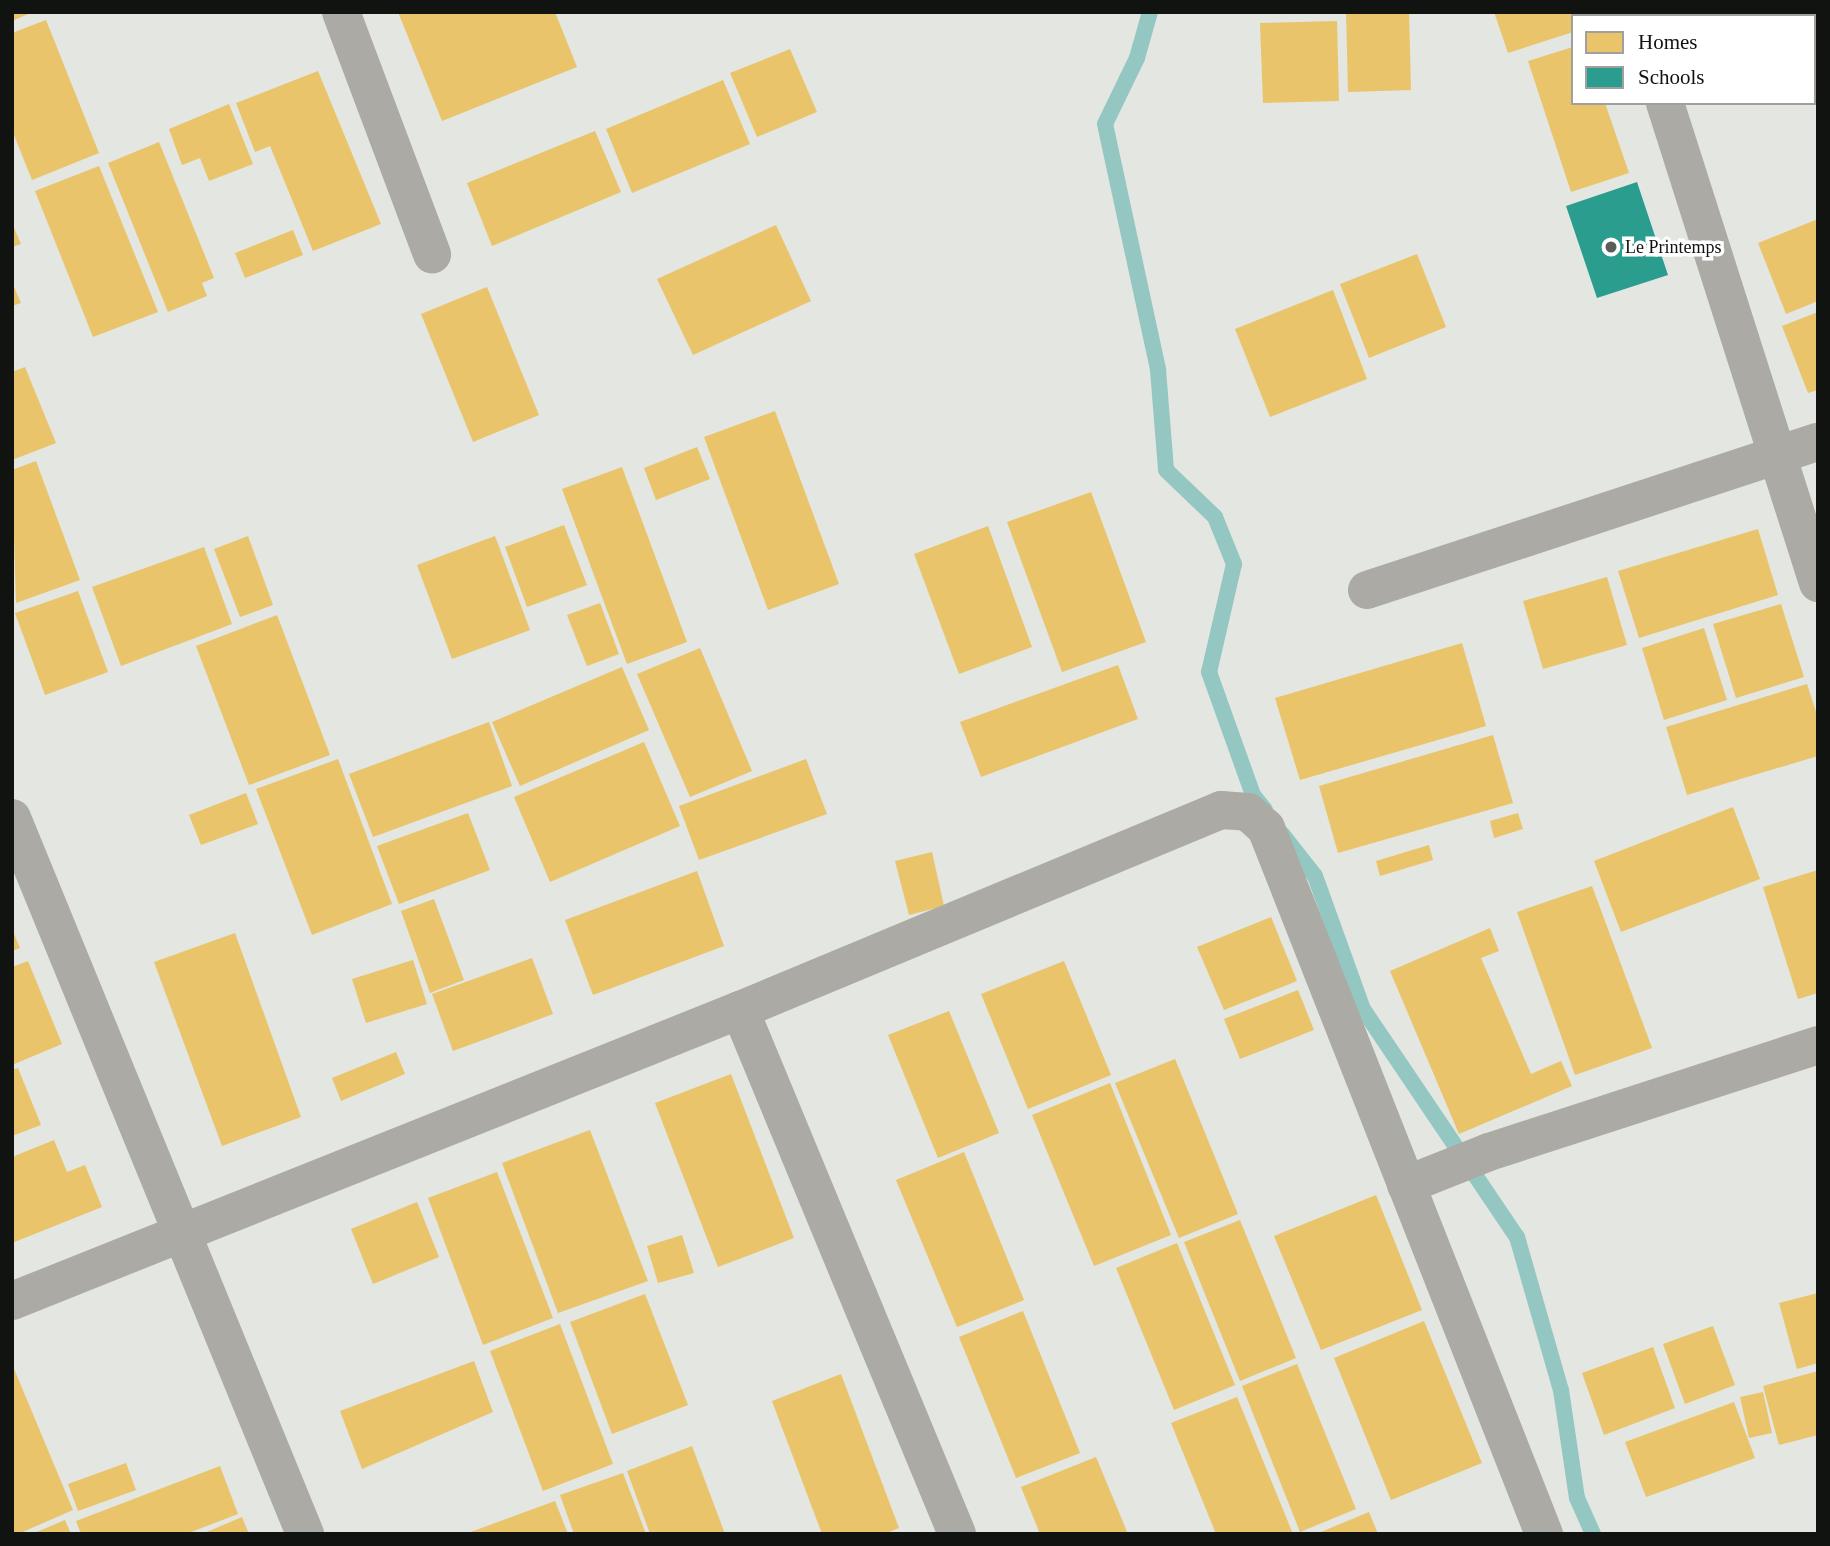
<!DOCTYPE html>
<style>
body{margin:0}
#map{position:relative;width:1830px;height:1546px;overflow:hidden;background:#e3e6e1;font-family:Georgia,serif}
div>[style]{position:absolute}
.homes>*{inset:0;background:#e9c46a}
.schools>*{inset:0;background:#2a9d8f}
.stream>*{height:16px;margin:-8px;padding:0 8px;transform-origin:8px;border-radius:8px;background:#94c7c1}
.street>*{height:38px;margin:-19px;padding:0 19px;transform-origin:19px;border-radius:19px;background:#abaaa5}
.dots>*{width:19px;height:19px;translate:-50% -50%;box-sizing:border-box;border:4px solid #fff;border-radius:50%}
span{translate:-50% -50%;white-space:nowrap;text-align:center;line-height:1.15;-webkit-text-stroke:7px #fff;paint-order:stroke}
.poi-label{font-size:18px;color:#111310}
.left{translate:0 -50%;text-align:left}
.frame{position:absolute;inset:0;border:14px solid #111310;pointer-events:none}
.legend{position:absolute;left:1571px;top:14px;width:245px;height:91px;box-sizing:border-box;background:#fff;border:2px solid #a0a19f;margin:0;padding:9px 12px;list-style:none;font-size:21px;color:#111310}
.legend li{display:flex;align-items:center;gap:14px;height:35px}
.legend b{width:35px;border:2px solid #a0a19f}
</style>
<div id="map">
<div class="homes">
<div style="clip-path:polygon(12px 12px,33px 12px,12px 21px)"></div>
<div style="clip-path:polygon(398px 12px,555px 12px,577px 67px,442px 121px)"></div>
<div style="clip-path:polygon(1346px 12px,1409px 12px,1411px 90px,1348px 92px)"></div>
<div style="clip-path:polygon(1494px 12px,1582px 12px,1584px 16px,1573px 16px,1573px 32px,1508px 53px)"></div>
<div style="clip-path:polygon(46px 20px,99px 153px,32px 180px,12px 130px,12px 33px)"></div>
<div style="clip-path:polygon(1337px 21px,1339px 101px,1263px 103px,1260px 23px)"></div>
<div style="clip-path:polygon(1573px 47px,1573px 103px,1605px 103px,1629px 173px,1571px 192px,1528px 61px)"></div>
<div style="clip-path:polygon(790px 49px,817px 112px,757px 137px,730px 73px)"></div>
<div style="clip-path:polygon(318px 71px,381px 224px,313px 251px,270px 146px,255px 152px,236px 103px)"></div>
<div style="clip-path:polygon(723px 80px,750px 144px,632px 193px,606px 129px)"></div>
<div style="clip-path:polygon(229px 104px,253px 164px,209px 181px,200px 158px,182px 165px,169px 129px)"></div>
<div style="clip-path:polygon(595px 131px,621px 192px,492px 246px,467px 183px)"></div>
<div style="clip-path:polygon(159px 142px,214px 278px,202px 283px,207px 296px,168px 312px,108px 163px)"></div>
<div style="clip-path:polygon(99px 166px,158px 312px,93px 337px,35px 191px)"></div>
<div style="clip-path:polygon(1818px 219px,1818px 301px,1786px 314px,1758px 243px)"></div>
<div style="clip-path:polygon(12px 223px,21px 244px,12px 247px)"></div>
<div style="clip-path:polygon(776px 225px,811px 301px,693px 355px,657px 279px)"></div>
<div style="clip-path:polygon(293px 230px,303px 255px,245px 278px,235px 253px)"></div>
<div style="clip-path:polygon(1417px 254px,1446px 327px,1369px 358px,1340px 284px)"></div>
<div style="clip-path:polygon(12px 282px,21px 303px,12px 306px)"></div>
<div style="clip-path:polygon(487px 287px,539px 415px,473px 442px,421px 314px)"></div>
<div style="clip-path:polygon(1333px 290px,1367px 379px,1270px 417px,1235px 329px)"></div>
<div style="clip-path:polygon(1818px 312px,1818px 390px,1808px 393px,1782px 326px)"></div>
<div style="clip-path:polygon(25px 367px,56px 443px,12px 460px,12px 372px)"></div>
<div style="clip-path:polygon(775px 411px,839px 584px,768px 610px,704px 437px)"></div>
<div style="clip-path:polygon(697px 447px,710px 479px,656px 500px,644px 468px)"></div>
<div style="clip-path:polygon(36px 461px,80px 580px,16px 603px,12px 470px)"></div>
<div style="clip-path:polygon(622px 467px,687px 642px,627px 664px,562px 489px)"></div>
<div style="clip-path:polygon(1091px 492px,1146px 642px,1062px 672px,1007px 522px)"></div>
<div style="clip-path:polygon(564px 525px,587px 585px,527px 607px,505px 547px)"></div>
<div style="clip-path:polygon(988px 526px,1032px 647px,959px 674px,914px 554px)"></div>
<div style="clip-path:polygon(1758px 529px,1778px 595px,1639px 638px,1618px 571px)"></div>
<div style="clip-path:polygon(248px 536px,273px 605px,240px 617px,214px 549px)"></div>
<div style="clip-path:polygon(495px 536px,530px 630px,452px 659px,417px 565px)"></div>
<div style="clip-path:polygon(204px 547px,232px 624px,121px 666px,92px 587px)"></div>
<div style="clip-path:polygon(1607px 577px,1627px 645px,1543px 669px,1523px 601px)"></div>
<div style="clip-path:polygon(78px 591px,108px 672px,45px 695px,15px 613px)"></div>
<div style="clip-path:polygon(600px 603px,619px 654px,587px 666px,567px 615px)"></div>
<div style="clip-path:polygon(1781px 604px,1804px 677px,1736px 698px,1713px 624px)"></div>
<div style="clip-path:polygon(277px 615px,330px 755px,249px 785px,196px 646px)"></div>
<div style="clip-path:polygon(1704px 628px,1727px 700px,1664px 720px,1642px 648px)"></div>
<div style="clip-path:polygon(1462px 643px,1486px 726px,1300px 780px,1275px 698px)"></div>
<div style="clip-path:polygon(700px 648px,752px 771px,690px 797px,637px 674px)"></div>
<div style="clip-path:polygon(1118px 665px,1138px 719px,981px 777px,960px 722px)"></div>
<div style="clip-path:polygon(622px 667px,649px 730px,520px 786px,492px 722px)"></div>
<div style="clip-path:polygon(1807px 684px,1818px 718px,1818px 756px,1687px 795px,1666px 727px)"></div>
<div style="clip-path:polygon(489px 722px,512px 786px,373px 837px,349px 774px)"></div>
<div style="clip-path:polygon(1493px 735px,1513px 803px,1338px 853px,1319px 786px)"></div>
<div style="clip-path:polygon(644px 742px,680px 826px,550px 882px,514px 797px)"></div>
<div style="clip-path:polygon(338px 759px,392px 904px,312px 935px,256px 789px)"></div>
<div style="clip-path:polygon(806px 759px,827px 814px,699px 860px,679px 806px)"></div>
<div style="clip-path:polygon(246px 793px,258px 824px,201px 845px,189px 815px)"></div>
<div style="clip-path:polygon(1733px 807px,1760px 879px,1621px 932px,1594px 861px)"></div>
<div style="clip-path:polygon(468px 813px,490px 870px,399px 904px,377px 846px)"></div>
<div style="clip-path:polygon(1518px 813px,1523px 829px,1494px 838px,1490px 821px)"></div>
<div style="clip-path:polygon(1429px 845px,1433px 860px,1380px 876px,1376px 861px)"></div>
<div style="clip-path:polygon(932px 852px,944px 906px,909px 915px,895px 861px)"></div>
<div style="clip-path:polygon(1818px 870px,1818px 993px,1798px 999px,1763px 887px)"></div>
<div style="clip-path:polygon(697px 871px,724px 946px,593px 995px,565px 920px)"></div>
<div style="clip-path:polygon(1592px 886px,1652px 1048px,1575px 1075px,1517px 912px)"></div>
<div style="clip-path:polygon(434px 899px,464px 980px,430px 993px,401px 911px)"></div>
<div style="clip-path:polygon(1271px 917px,1297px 981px,1224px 1010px,1197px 947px)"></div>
<div style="clip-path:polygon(1490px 928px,1499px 951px,1481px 958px,1531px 1074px,1561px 1061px,1572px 1086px,1459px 1134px,1390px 971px)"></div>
<div style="clip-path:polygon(12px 929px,20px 948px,12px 951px)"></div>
<div style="clip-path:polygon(235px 933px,301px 1117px,222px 1146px,154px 962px)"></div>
<div style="clip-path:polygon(532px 958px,553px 1014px,453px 1051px,432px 994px)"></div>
<div style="clip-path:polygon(413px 960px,427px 1004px,366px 1023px,352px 979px)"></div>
<div style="clip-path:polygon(28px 961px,62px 1044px,12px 1065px,12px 967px)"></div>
<div style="clip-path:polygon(1064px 961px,1111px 1075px,1028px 1109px,981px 994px)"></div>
<div style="clip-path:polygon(1298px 990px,1314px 1030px,1240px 1059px,1224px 1019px)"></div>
<div style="clip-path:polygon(949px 1011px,999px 1133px,938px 1158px,888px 1035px)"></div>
<div style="clip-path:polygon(396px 1052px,405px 1074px,341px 1101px,332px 1078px)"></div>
<div style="clip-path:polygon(1175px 1059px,1238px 1214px,1179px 1238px,1115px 1083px)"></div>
<div style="clip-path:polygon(18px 1068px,41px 1125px,12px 1136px,12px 1070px)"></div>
<div style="clip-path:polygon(731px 1074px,794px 1238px,718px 1267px,655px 1103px)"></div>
<div style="clip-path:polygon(1110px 1083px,1171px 1235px,1094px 1266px,1032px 1115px)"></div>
<div style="clip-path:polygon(590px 1130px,648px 1281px,558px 1313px,502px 1163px)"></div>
<div style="clip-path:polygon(54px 1140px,67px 1172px,85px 1165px,102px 1207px,12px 1243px,12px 1157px)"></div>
<div style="clip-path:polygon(964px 1152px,1024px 1300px,957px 1327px,896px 1180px)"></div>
<div style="clip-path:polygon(497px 1172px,553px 1318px,483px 1345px,428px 1198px)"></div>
<div style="clip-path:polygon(1376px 1195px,1422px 1310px,1321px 1350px,1274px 1236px)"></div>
<div style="clip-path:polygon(417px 1202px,439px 1257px,373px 1284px,351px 1229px)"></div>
<div style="clip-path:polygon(1240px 1220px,1296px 1358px,1240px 1381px,1184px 1242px)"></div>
<div style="clip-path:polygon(682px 1235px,694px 1273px,658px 1283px,647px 1246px)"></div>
<div style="clip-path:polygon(1177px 1243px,1235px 1385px,1174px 1410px,1116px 1268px)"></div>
<div style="clip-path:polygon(1818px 1293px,1818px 1363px,1797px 1369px,1779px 1303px)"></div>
<div style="clip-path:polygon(645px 1294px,688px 1405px,612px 1434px,570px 1322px)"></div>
<div style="clip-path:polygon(1023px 1311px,1080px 1453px,1016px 1478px,959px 1337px)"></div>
<div style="clip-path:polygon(1424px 1321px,1482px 1463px,1391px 1500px,1334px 1358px)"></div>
<div style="clip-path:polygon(560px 1324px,613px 1464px,543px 1491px,490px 1351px)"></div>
<div style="clip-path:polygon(1713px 1326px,1735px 1385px,1685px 1404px,1663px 1344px)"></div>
<div style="clip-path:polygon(1653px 1347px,1675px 1408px,1604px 1435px,1582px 1373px)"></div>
<div style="clip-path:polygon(474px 1361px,493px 1412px,362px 1469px,340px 1411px)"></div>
<div style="clip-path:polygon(12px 1364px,73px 1510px,18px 1534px,12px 1534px)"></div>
<div style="clip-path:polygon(1297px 1364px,1356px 1509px,1300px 1532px,1242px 1386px)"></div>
<div style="clip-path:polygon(1818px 1371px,1818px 1435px,1779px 1445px,1763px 1386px)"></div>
<div style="clip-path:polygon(841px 1374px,899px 1528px,884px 1534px,822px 1534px,772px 1401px)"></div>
<div style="clip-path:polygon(1763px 1392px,1772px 1433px,1749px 1438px,1740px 1397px)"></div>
<div style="clip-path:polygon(1237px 1397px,1293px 1534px,1216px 1534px,1171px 1423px)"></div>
<div style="clip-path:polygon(1734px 1402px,1755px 1458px,1646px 1497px,1625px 1442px)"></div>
<div style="clip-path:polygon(692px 1446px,725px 1534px,650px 1534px,627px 1471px)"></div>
<div style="clip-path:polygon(1096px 1457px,1128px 1534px,1040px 1534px,1021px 1487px)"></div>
<div style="clip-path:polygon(126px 1463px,136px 1490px,78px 1511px,68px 1484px)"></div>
<div style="clip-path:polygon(220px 1466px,238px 1514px,186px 1534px,81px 1534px,76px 1521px)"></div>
<div style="clip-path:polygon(623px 1473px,646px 1534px,574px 1534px,560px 1495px)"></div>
<div style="clip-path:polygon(555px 1501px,568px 1534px,468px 1534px,468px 1533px)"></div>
<div style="clip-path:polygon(1369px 1512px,1378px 1534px,1316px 1534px)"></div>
<div style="clip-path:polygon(242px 1517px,249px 1534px,202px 1534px)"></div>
<div style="clip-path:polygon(65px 1520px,71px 1534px,32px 1534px)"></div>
</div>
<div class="schools">
<div style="clip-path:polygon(1637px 182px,1668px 275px,1597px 298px,1566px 206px)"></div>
</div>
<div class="stream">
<div style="left:1150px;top:12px;width:48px;rotate:105.8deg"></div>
<div style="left:1137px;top:58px;width:73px;rotate:115.9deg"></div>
<div style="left:1105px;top:124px;width:252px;rotate:77.8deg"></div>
<div style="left:1158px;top:370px;width:100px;rotate:85.4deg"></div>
<div style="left:1166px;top:470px;width:68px;rotate:43.8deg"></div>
<div style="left:1215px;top:517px;width:51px;rotate:68deg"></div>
<div style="left:1234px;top:564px;width:111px;rotate:103deg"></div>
<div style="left:1209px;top:672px;width:131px;rotate:70.3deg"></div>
<div style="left:1253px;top:795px;width:19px;rotate:51deg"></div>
<div style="left:1282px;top:834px;width:53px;rotate:51.8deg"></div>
<div style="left:1315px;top:876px;width:141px;rotate:70.2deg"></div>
<div style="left:1363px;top:1009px;width:275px;rotate:56deg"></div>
<div style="left:1517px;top:1237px;width:159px;rotate:74deg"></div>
<div style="left:1561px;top:1390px;width:109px;rotate:81.6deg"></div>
<div style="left:1577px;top:1498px;width:39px;rotate:66deg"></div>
</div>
<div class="street">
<div style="left:341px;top:12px;width:259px;rotate:69.4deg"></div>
<div style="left:1636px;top:12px;width:4px;rotate:76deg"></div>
<div style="left:1665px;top:103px;width:504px;rotate:72.32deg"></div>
<div style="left:1367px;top:590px;width:475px;rotate:-18.2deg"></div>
<div style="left:12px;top:818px;width:774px;rotate:67.74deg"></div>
<div style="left:740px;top:1010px;width:567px;rotate:67.5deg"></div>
<div style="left:1406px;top:1185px;width:89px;rotate:-21.7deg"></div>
<div style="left:1489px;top:1152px;width:346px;rotate:-18deg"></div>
<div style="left:12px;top:1301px;width:784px;rotate:-21.79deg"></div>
<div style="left:740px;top:1010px;width:521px;rotate:-22.58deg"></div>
<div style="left:1221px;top:810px;width:27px;rotate:4deg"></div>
<div style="left:1248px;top:812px;width:24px;rotate:42deg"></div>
<div style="left:1266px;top:828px;width:759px;rotate:68.51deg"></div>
</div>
<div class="dots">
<div style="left:1611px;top:247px;background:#5a5d59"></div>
</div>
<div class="poi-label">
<span class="left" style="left:1625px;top:247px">Le Printemps</span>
</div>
<div class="frame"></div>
<ul class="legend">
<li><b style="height:19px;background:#e9c46a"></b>Homes</li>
<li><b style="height:19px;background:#2a9d8f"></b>Schools</li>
</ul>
</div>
